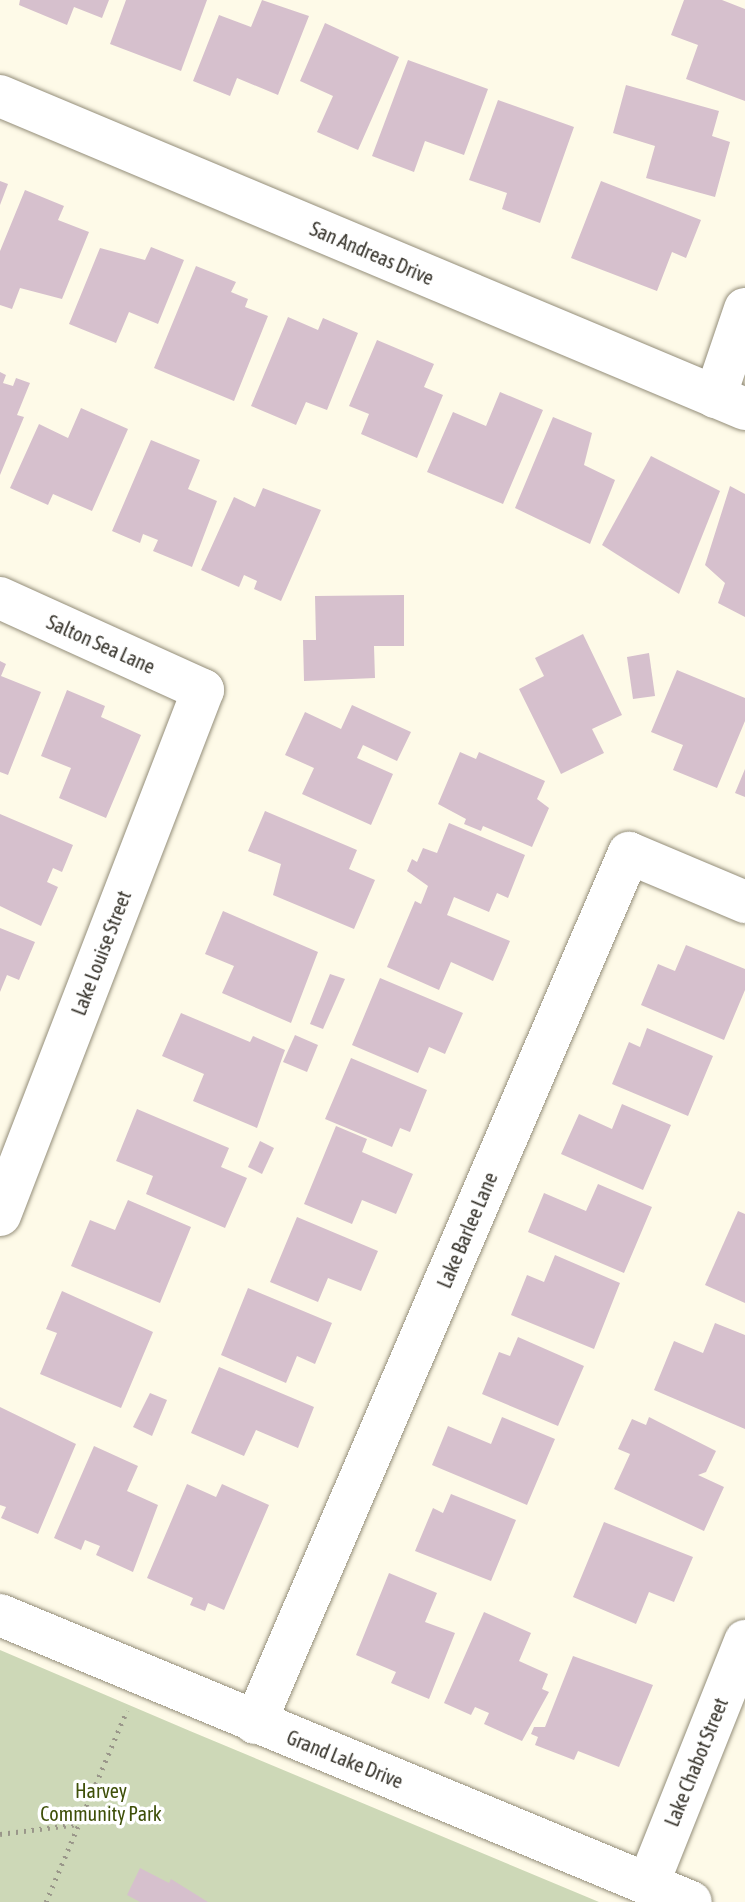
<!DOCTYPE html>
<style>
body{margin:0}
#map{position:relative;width:745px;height:1902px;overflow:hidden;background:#fefae8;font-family:"Asap Condensed",sans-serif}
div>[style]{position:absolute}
.green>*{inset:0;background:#cdd8b7}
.building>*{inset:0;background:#d6c0cd}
.path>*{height:5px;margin-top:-2.5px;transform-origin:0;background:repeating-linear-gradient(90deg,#9a978a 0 2px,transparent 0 8px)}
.roads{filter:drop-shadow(0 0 2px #948e7a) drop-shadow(0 0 2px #948e7a)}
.minor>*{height:42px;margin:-21px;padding:0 21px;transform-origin:21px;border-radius:21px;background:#fff}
span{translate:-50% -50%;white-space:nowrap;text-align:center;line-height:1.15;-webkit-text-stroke:7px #fff;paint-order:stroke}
.street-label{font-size:20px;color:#36332b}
.park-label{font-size:20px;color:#3e4f08}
</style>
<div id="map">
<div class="green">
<div style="clip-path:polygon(0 1650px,190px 1731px,599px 1902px,0 1902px)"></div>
</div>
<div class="building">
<div style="clip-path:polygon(20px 0,109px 0,102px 18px,74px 7px,67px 25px,19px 5px)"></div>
<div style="clip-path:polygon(126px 0,207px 0,181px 71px,110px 44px)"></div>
<div style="clip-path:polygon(262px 0,309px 16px,278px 95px,237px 78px,230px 96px,193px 81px,219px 15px,251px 27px)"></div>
<div style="clip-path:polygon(684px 0,722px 0,745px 9px,745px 101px,686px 79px,698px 45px,671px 35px)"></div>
<div style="clip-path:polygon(325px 23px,399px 57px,358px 150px,317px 132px,333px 96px,300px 81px)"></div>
<div style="clip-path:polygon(408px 60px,488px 89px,464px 155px,425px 141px,414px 172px,372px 156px)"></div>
<div style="clip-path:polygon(626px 85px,719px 111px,712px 136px,730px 142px,715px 197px,646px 178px,655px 146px,613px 133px)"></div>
<div style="clip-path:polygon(498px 100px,574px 127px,540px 223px,502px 209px,507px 193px,469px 180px)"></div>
<div style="clip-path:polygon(0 181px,8px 184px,0 205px)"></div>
<div style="clip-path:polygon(601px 181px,701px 220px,686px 258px,672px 252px,657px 291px,571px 258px)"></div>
<div style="clip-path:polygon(25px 190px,64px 206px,58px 220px,89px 232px,62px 299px,20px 288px,12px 309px,0 305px,0 251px)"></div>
<div style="clip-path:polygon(151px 247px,184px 260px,158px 324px,129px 312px,116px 343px,69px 324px,100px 248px,145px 260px)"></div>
<div style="clip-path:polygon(196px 266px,236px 282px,231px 292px,248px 299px,245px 307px,268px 316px,234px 401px,154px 368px)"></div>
<div style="clip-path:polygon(288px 317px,318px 330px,323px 318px,358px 333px,327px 410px,306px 402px,296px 425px,251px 406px)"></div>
<div style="clip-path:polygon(377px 340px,434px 364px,424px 387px,443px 395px,417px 458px,361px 434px,369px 414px,349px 406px)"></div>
<div style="clip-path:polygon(0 372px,6px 375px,3px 383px,13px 386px,16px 378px,30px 383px,17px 415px,24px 417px,0 475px)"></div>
<div style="clip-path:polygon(500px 392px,543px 410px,503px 504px,427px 472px,453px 412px,486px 426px)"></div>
<div style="clip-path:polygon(81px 408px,128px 429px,92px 511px,53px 494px,48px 505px,10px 488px,39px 424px,68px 438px)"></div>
<div style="clip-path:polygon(553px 417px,592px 433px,584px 465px,615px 480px,590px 544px,515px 508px)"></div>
<div style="clip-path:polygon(151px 440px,200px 460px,188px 489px,217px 501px,192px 567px,153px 551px,158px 540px,143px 534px,140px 543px,112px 531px)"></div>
<div style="clip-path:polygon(651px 456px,720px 491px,679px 594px,602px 545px)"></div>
<div style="clip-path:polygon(730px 486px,745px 494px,745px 617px,718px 603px,725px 583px,705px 565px)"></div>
<div style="clip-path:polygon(263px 488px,321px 510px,281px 601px,254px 589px,257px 581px,244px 575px,239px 587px,201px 570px,234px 497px,255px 507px)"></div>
<div style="clip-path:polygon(404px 595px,404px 646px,374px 646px,375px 678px,304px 681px,303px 640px,316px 640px,315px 596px)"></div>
<div style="clip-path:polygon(583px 634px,622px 715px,592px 729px,604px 753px,561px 774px,519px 689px,544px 676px,535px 658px)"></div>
<div style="clip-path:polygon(649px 653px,655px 696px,633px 699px,627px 657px)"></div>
<div style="clip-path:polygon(0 661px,6px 664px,1px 676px,41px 692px,8px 775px,0 772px)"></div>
<div style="clip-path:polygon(677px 670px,745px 698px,745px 721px,717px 788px,673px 770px,683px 745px,651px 732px)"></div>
<div style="clip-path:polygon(67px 690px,105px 706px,101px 717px,141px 735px,106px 818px,59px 798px,71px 768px,41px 756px)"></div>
<div style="clip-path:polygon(352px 705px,411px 732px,397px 761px,363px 745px,357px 758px,393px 774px,371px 825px,302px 794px,314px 768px,285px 755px,305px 712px,341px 729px)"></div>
<div style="clip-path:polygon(460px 752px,476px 759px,479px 752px,545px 781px,537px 799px,549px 808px,532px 847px,483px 826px,481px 831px,464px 824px,466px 819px,438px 804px)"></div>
<div style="clip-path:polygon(745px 769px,745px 797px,735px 793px)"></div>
<div style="clip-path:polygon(265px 811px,357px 850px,349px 869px,375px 880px,354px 929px,273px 895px,281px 864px,248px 851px)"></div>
<div style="clip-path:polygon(0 814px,73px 845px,62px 872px,53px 868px,47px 882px,58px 887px,41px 926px,0 906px)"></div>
<div style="clip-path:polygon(449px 823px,525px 855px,508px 898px,497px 893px,489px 912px,454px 897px,447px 915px,510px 941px,493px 981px,451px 962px,439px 990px,387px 967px,415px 901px,421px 904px,428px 886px,407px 871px,412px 859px,417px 862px,423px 848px,437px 853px)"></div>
<div style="clip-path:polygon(223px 911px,318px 952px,291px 1023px,222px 993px,234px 966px,205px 954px)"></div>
<div style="clip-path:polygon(0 928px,35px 942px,19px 980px,7px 975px,0 992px)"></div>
<div style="clip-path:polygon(686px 945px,745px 969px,745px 990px,724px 1040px,641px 1005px,658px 964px,675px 971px)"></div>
<div style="clip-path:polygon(330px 974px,345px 979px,323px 1029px,310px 1024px)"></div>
<div style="clip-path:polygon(380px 978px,463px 1013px,445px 1054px,429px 1047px,418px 1073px,352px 1045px)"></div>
<div style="clip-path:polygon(181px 1013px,250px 1042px,253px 1036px,285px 1050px,257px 1128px,193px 1101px,204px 1074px,162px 1056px)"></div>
<div style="clip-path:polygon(647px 1028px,713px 1056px,688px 1116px,612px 1084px,629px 1042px,640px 1047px)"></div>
<div style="clip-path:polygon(295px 1035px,318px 1045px,307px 1072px,283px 1062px)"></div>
<div style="clip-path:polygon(351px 1058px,427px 1090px,410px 1132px,400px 1128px,392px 1147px,325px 1119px)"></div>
<div style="clip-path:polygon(622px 1104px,671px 1125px,643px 1190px,561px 1154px,579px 1114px,612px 1129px)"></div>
<div style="clip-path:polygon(137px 1109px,229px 1148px,221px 1167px,247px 1178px,225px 1228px,146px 1194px,153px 1176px,116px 1161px)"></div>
<div style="clip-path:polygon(336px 1126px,367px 1139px,362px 1152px,413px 1174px,396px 1214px,362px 1200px,352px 1224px,304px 1204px)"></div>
<div style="clip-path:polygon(260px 1141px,274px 1148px,262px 1174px,248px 1167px)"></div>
<div style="clip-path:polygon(598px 1184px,652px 1207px,624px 1273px,528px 1232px,544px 1193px,586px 1211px)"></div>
<div style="clip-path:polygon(128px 1200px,191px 1227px,160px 1303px,71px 1266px,90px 1220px,115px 1230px)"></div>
<div style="clip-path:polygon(738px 1211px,745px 1214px,745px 1303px,705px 1285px)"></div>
<div style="clip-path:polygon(297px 1217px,378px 1251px,361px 1291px,328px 1278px,318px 1302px,270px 1282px)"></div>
<div style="clip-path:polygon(555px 1255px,620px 1283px,594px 1349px,511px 1315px,527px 1275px,544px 1282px)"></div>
<div style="clip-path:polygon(248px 1288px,332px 1323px,315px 1364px,297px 1356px,286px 1383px,221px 1355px)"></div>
<div style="clip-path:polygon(62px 1291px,153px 1332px,121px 1408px,40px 1374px,57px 1333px,46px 1329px)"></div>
<div style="clip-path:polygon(715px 1323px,745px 1335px,745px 1429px,654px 1390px,674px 1341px,703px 1353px)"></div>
<div style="clip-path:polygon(518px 1337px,584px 1366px,558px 1426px,482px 1394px,499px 1352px,510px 1356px)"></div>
<div style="clip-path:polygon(219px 1367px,314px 1407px,298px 1448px,256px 1430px,244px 1456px,191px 1433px)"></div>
<div style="clip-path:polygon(150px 1393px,167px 1400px,152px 1436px,133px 1427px)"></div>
<div style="clip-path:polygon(0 1407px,76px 1444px,38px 1534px,1px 1518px,6px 1507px,0 1505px)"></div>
<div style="clip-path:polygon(502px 1417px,555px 1439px,527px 1505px,432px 1465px,448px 1426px,491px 1444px)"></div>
<div style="clip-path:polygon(649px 1417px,716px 1451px,706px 1472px,698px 1475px,724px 1487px,704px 1531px,614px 1489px,630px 1454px,618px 1449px,632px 1419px,646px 1425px)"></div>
<div style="clip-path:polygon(94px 1446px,138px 1466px,127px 1491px,158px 1505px,133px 1572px,96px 1555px,100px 1546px,85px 1540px,81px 1550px,54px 1538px)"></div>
<div style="clip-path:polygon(187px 1484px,216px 1497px,222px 1484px,269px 1505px,224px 1610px,208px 1603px,205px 1611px,190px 1605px,193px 1598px,147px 1578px)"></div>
<div style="clip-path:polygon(451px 1494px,516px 1520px,491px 1581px,415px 1551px,433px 1508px,443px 1513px)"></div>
<div style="clip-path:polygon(604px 1522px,693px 1557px,674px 1602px,649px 1592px,636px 1624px,573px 1597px)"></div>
<div style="clip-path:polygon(389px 1573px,437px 1593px,425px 1622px,455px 1633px,429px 1699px,391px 1683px,396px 1672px,356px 1655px)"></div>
<div style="clip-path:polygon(484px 1612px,531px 1633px,519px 1661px,548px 1674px,542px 1689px,549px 1692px,522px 1741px,484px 1724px,489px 1713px,475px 1707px,471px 1715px,444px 1703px)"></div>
<div style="clip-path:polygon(573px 1656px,653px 1685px,619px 1767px,578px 1751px,574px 1760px,535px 1745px,538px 1737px,531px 1734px,534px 1727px,545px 1727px)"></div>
<div style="clip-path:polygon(140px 1868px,169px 1883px,171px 1879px,208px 1902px,140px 1902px,127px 1895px)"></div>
</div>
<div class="path">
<div style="left:0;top:1834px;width:79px;rotate:-7.3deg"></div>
<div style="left:46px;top:1902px;width:208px;rotate:-67.1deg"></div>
</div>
<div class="roads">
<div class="minor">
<div style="left:0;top:96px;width:808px;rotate:22.79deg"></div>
<div style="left:715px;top:397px;width:93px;rotate:-71.2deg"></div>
<div style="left:0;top:598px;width:223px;rotate:24.4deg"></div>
<div style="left:203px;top:690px;width:563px;rotate:111.14deg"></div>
<div style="left:0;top:1615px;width:748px;rotate:22.56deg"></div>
<div style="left:255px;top:1723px;width:947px;rotate:-66.74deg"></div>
<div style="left:629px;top:853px;width:126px;rotate:22.9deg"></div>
<div style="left:648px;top:1884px;width:262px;rotate:-68.2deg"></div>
</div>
</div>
<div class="street-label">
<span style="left:372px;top:253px;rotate:23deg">San Andreas Drive</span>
<span style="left:101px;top:644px;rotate:24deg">Salton Sea Lane</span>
<span style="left:101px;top:953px;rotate:-69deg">Lake Louise Street</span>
<span style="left:467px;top:1230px;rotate:-67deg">Lake Barlee Lane</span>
<span style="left:345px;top:1759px;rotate:22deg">Grand Lake Drive</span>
<span style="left:696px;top:1762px;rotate:-68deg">Lake Chabot Street</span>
</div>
<div class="park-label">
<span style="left:101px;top:1802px">Harvey<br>Community Park</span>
</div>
</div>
